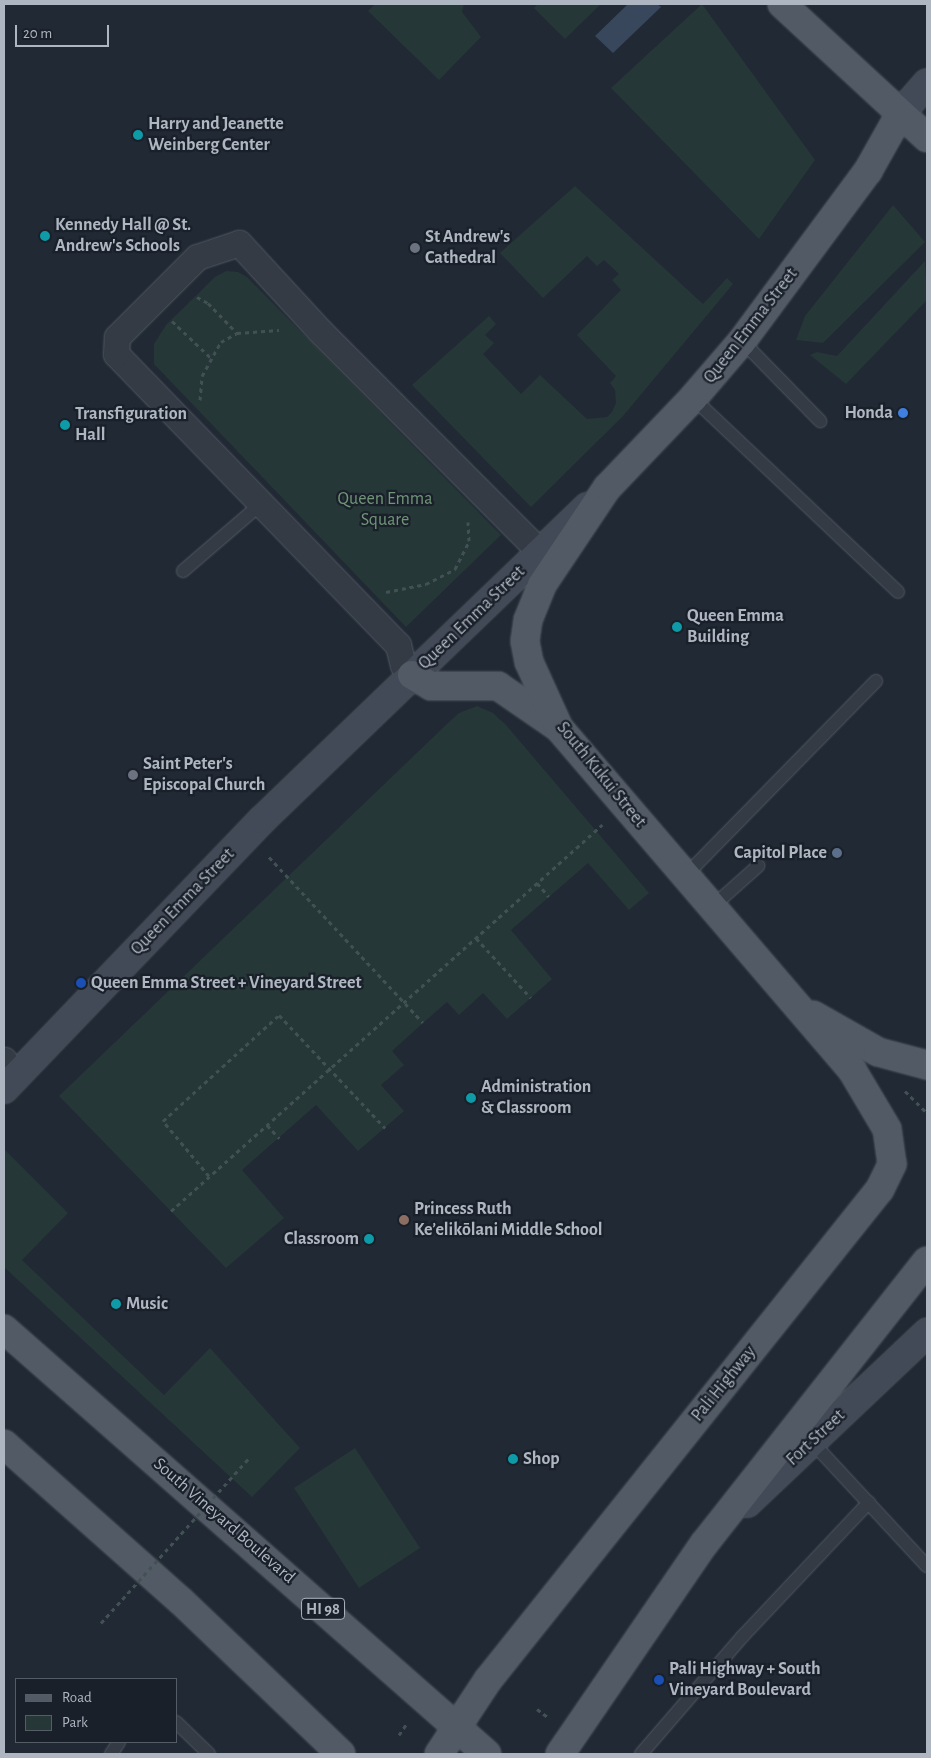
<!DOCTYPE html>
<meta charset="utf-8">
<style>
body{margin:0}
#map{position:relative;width:931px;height:1758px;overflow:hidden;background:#212934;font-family:"Alegreya Sans",sans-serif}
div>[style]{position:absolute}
.green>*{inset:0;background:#263737}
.water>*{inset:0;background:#38475c}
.path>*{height:3px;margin-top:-1.5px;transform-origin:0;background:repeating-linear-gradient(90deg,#425254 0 4px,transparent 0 8px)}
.roads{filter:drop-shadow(0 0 1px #515963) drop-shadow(0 0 1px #515963)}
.lane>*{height:12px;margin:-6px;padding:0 6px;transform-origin:6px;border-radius:6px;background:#343b45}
.street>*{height:25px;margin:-12.5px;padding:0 12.5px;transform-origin:12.5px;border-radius:12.5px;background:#343b45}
.secondary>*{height:28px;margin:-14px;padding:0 14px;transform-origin:14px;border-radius:14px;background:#424a57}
.primary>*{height:28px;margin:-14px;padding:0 14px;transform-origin:14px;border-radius:14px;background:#525a65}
.path-bridge>*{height:3px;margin-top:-1.5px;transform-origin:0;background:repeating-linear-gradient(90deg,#425254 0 4px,transparent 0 8px)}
.dots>*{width:14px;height:14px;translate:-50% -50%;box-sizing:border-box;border:2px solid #1a2029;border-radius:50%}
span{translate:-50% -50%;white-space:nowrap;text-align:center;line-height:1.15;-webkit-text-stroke:4.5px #1a2029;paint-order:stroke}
.shield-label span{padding:1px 4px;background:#1a2029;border:1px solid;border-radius:4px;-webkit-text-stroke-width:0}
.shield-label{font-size:16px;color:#aeb6c2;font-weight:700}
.poi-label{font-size:18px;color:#aeb6c2;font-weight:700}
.left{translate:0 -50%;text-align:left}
.right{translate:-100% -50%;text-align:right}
.street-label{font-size:18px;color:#aeb6c2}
.park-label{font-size:18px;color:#709578}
.frame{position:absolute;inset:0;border:5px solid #aeb6c2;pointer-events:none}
.legend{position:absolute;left:15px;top:1678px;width:162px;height:65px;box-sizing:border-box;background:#1a2029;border:1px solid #555c66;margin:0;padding:6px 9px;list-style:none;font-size:15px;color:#aeb6c2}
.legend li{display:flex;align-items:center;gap:10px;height:25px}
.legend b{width:25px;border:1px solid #555c66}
.scale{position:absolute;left:15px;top:25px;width:94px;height:22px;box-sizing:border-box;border:2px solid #aeb6c2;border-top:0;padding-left:6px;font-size:15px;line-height:18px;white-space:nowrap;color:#aeb6c2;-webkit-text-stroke:4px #1a2029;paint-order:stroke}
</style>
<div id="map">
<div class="green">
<div style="clip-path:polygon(375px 4px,464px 4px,462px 12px,481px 37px,439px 80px,368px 11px)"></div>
<div style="clip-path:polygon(538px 4px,601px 4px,565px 39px,534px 8px)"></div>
<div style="clip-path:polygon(702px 4px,815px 160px,759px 239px,611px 88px)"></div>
<div style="clip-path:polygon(575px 186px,703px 304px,727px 278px,733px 284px,623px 416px,531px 507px,412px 385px,489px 316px,496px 324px,485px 335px,494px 343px,483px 354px,521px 394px,540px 375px,587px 419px,607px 417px,612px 412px,616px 403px,615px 390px,610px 383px,616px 376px,577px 335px,621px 290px,612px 280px,619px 274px,604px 260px,597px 266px,587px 256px,543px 298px,500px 253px)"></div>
<div style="clip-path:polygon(893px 205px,925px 242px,823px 343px,796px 340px,805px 316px)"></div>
<div style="clip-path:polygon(925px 261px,927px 300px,846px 384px,810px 355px,817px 352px,837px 356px)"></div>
<div style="clip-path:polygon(226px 271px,238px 272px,247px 277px,501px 535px,406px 627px,154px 364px,154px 344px,166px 325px,215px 277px)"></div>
<div style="clip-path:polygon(477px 706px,493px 713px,506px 725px,649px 893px,629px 910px,588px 863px,511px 930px,552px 979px,507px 1019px,483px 993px,459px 1015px,447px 1002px,423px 1023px,392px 1051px,404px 1065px,381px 1085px,404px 1111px,358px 1151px,316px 1105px,242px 1170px,284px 1218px,226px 1268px,59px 1096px,447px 724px,459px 713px)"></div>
<div style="clip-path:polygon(4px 1149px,68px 1213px,22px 1260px,164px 1395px,210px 1348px,300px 1448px,252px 1497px,4px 1267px)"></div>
<div style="clip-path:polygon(355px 1448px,420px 1548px,359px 1588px,294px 1488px)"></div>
</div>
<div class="water">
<div style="clip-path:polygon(628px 4px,657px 4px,661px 7px,613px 53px,595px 36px)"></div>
</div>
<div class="path">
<div style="left:197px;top:297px;width:13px;rotate:29deg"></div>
<div style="left:208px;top:303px;width:42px;rotate:46deg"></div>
<div style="left:172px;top:321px;width:54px;rotate:43.5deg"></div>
<div style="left:200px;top:400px;width:24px;rotate:-85deg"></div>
<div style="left:202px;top:376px;width:39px;rotate:-61deg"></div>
<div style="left:221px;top:342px;width:18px;rotate:-29deg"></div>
<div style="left:237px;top:333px;width:42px;rotate:-4.1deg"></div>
<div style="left:386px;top:592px;width:41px;rotate:-11.3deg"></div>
<div style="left:426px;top:584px;width:33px;rotate:-27deg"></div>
<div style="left:455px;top:569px;width:31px;rotate:-63deg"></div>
<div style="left:469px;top:541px;width:19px;rotate:-93deg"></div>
<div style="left:269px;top:857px;width:226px;rotate:47.1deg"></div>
<div style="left:537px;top:883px;width:18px;rotate:49deg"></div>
<div style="left:476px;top:938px;width:81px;rotate:47.5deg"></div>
<div style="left:905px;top:1091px;width:31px;rotate:45deg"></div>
<div style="left:267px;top:1125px;width:18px;rotate:47deg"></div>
<div style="left:209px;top:1176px;width:72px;rotate:-129.9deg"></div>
<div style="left:163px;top:1121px;width:157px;rotate:-42.4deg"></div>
<div style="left:279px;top:1015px;width:155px;rotate:46.8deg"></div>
<div style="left:171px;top:1211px;width:579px;rotate:-41.85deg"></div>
<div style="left:537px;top:1709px;width:15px;rotate:37deg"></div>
<div style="left:399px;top:1735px;width:14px;rotate:-56deg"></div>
</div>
<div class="roads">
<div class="lane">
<div style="left:742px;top:341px;width:112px;rotate:45.7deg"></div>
<div style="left:693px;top:398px;width:282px;rotate:43.4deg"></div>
<div style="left:183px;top:571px;width:103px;rotate:-40.7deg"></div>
<div style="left:685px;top:876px;width:273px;rotate:-45.6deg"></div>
<div style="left:712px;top:907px;width:62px;rotate:-41.7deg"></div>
<div style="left:812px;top:1442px;width:169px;rotate:47.2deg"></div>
<div style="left:176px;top:1722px;width:46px;rotate:44.1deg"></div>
<div style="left:111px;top:1754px;width:14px;rotate:-56deg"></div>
<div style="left:641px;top:1754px;width:155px;rotate:-49.2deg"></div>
<div style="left:742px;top:1637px;width:185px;rotate:-46.7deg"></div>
</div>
<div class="street">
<div style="left:412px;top:675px;width:13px;rotate:-132deg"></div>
<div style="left:403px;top:665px;width:21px;rotate:-104deg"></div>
<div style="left:398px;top:645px;width:405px;rotate:-134.1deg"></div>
<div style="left:116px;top:354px;width:17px;rotate:-87deg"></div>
<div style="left:117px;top:337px;width:113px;rotate:-45deg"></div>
<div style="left:197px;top:257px;width:44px;rotate:-18.4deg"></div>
<div style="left:239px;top:243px;width:120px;rotate:47.4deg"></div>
<div style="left:320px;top:331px;width:312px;rotate:45.1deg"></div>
<div style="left:4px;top:1060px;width:20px;rotate:53deg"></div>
</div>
<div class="secondary">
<div style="left:900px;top:114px;width:41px;rotate:-48.9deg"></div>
<div style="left:4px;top:1089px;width:374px;rotate:-46.2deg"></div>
<div style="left:263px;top:819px;width:450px;rotate:-43.9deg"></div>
<div style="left:747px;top:1503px;width:248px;rotate:-43.4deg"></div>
</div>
<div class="primary">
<div style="left:782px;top:4px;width:197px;rotate:42.7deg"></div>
<div style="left:412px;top:675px;width:22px;rotate:30deg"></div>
<div style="left:431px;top:686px;width:67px"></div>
<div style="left:498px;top:686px;width:74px;rotate:34.5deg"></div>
<div style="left:813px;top:1015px;width:75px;rotate:29.6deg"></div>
<div style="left:878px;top:1052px;width:51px;rotate:14.9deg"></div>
<div style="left:4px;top:1329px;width:643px;rotate:41.35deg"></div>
<div style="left:4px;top:1444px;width:237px;rotate:41.6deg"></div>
<div style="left:181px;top:1601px;width:221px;rotate:43.7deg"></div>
<div style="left:439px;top:1754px;width:89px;rotate:-56.5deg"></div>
<div style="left:488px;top:1680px;width:628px;rotate:-51.4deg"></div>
<div style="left:880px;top:1189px;width:28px;rotate:-64deg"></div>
<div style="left:892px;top:1164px;width:35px;rotate:-98deg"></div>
<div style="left:887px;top:1129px;width:69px;rotate:-120.7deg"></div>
<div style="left:852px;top:1070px;width:450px;rotate:-130.6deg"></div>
<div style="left:559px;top:728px;width:72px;rotate:-114.4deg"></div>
<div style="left:529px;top:662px;width:21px;rotate:-101deg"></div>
<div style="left:525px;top:641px;width:21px;rotate:-82deg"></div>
<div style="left:528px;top:620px;width:38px;rotate:-68deg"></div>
<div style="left:542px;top:585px;width:117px;rotate:-56.2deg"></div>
<div style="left:607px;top:488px;width:124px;rotate:-46.3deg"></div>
<div style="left:693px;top:398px;width:75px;rotate:-49.3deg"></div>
<div style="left:742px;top:341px;width:212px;rotate:-53.5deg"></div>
<div style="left:868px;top:171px;width:65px;rotate:-60.7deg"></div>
<div style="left:560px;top:1754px;width:255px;rotate:-55.6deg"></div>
<div style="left:704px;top:1544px;width:360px;rotate:-51.8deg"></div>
</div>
</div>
<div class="path-bridge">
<div style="left:101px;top:1623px;width:222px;rotate:-48.1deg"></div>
</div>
<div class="dots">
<div style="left:138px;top:135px;background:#0f9aa8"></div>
<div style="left:45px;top:236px;background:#0f9aa8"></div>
<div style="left:415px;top:248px;background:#6b7280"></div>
<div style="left:903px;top:413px;background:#3f7fe0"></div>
<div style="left:65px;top:425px;background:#0f9aa8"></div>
<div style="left:677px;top:627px;background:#0f9aa8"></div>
<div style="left:133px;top:775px;background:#6b7280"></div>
<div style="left:837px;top:853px;background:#5c6f8a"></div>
<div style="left:81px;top:983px;background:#1a4fb4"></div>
<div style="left:471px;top:1098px;background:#0f9aa8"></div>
<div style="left:404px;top:1220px;background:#8d6e63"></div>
<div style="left:369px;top:1239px;background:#0f9aa8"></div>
<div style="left:116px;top:1304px;background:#0f9aa8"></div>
<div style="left:513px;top:1459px;background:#0f9aa8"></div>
<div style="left:659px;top:1680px;background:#1a4fb4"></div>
</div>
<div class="shield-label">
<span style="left:323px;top:1609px">HI 98</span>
</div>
<div class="poi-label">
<span class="left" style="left:148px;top:135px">Harry and Jeanette<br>Weinberg Center</span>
<span class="left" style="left:55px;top:236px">Kennedy Hall @ St.<br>Andrew's Schools</span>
<span class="left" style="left:425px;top:248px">St Andrew's<br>Cathedral</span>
<span class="right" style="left:893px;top:413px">Honda</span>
<span class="left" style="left:75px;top:425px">Transfiguration<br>Hall</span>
<span class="left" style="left:687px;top:627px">Queen Emma<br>Building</span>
<span class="left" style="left:143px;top:775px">Saint Peter's<br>Episcopal Church</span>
<span class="right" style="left:827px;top:853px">Capitol Place</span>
<span class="left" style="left:91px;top:983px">Queen Emma Street + Vineyard Street</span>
<span class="left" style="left:481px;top:1098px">Administration<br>&amp; Classroom</span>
<span class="left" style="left:414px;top:1220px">Princess Ruth<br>Ke’elikōlani Middle School</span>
<span class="right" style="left:359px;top:1239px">Classroom</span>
<span class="left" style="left:126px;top:1304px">Music</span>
<span class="left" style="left:523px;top:1459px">Shop</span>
<span class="left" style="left:669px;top:1680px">Pali Highway + South<br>Vineyard Boulevard</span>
</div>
<div class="street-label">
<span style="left:751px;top:326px;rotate:-52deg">Queen Emma Street</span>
<span style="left:472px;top:618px;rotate:-44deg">Queen Emma Street</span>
<span style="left:601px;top:775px;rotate:51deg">South Kukui Street</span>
<span style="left:183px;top:902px;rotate:-46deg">Queen Emma Street</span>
<span style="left:724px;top:1384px;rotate:-51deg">Pali Highway</span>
<span style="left:816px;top:1438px;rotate:-43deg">Fort Street</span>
<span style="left:224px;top:1521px;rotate:41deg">South Vineyard Boulevard</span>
</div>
<div class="park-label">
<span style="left:385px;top:510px">Queen Emma<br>Square</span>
</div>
<div class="frame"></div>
<ul class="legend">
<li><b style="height:6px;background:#525a65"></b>Road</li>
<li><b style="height:14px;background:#263737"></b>Park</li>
</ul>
<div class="scale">20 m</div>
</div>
